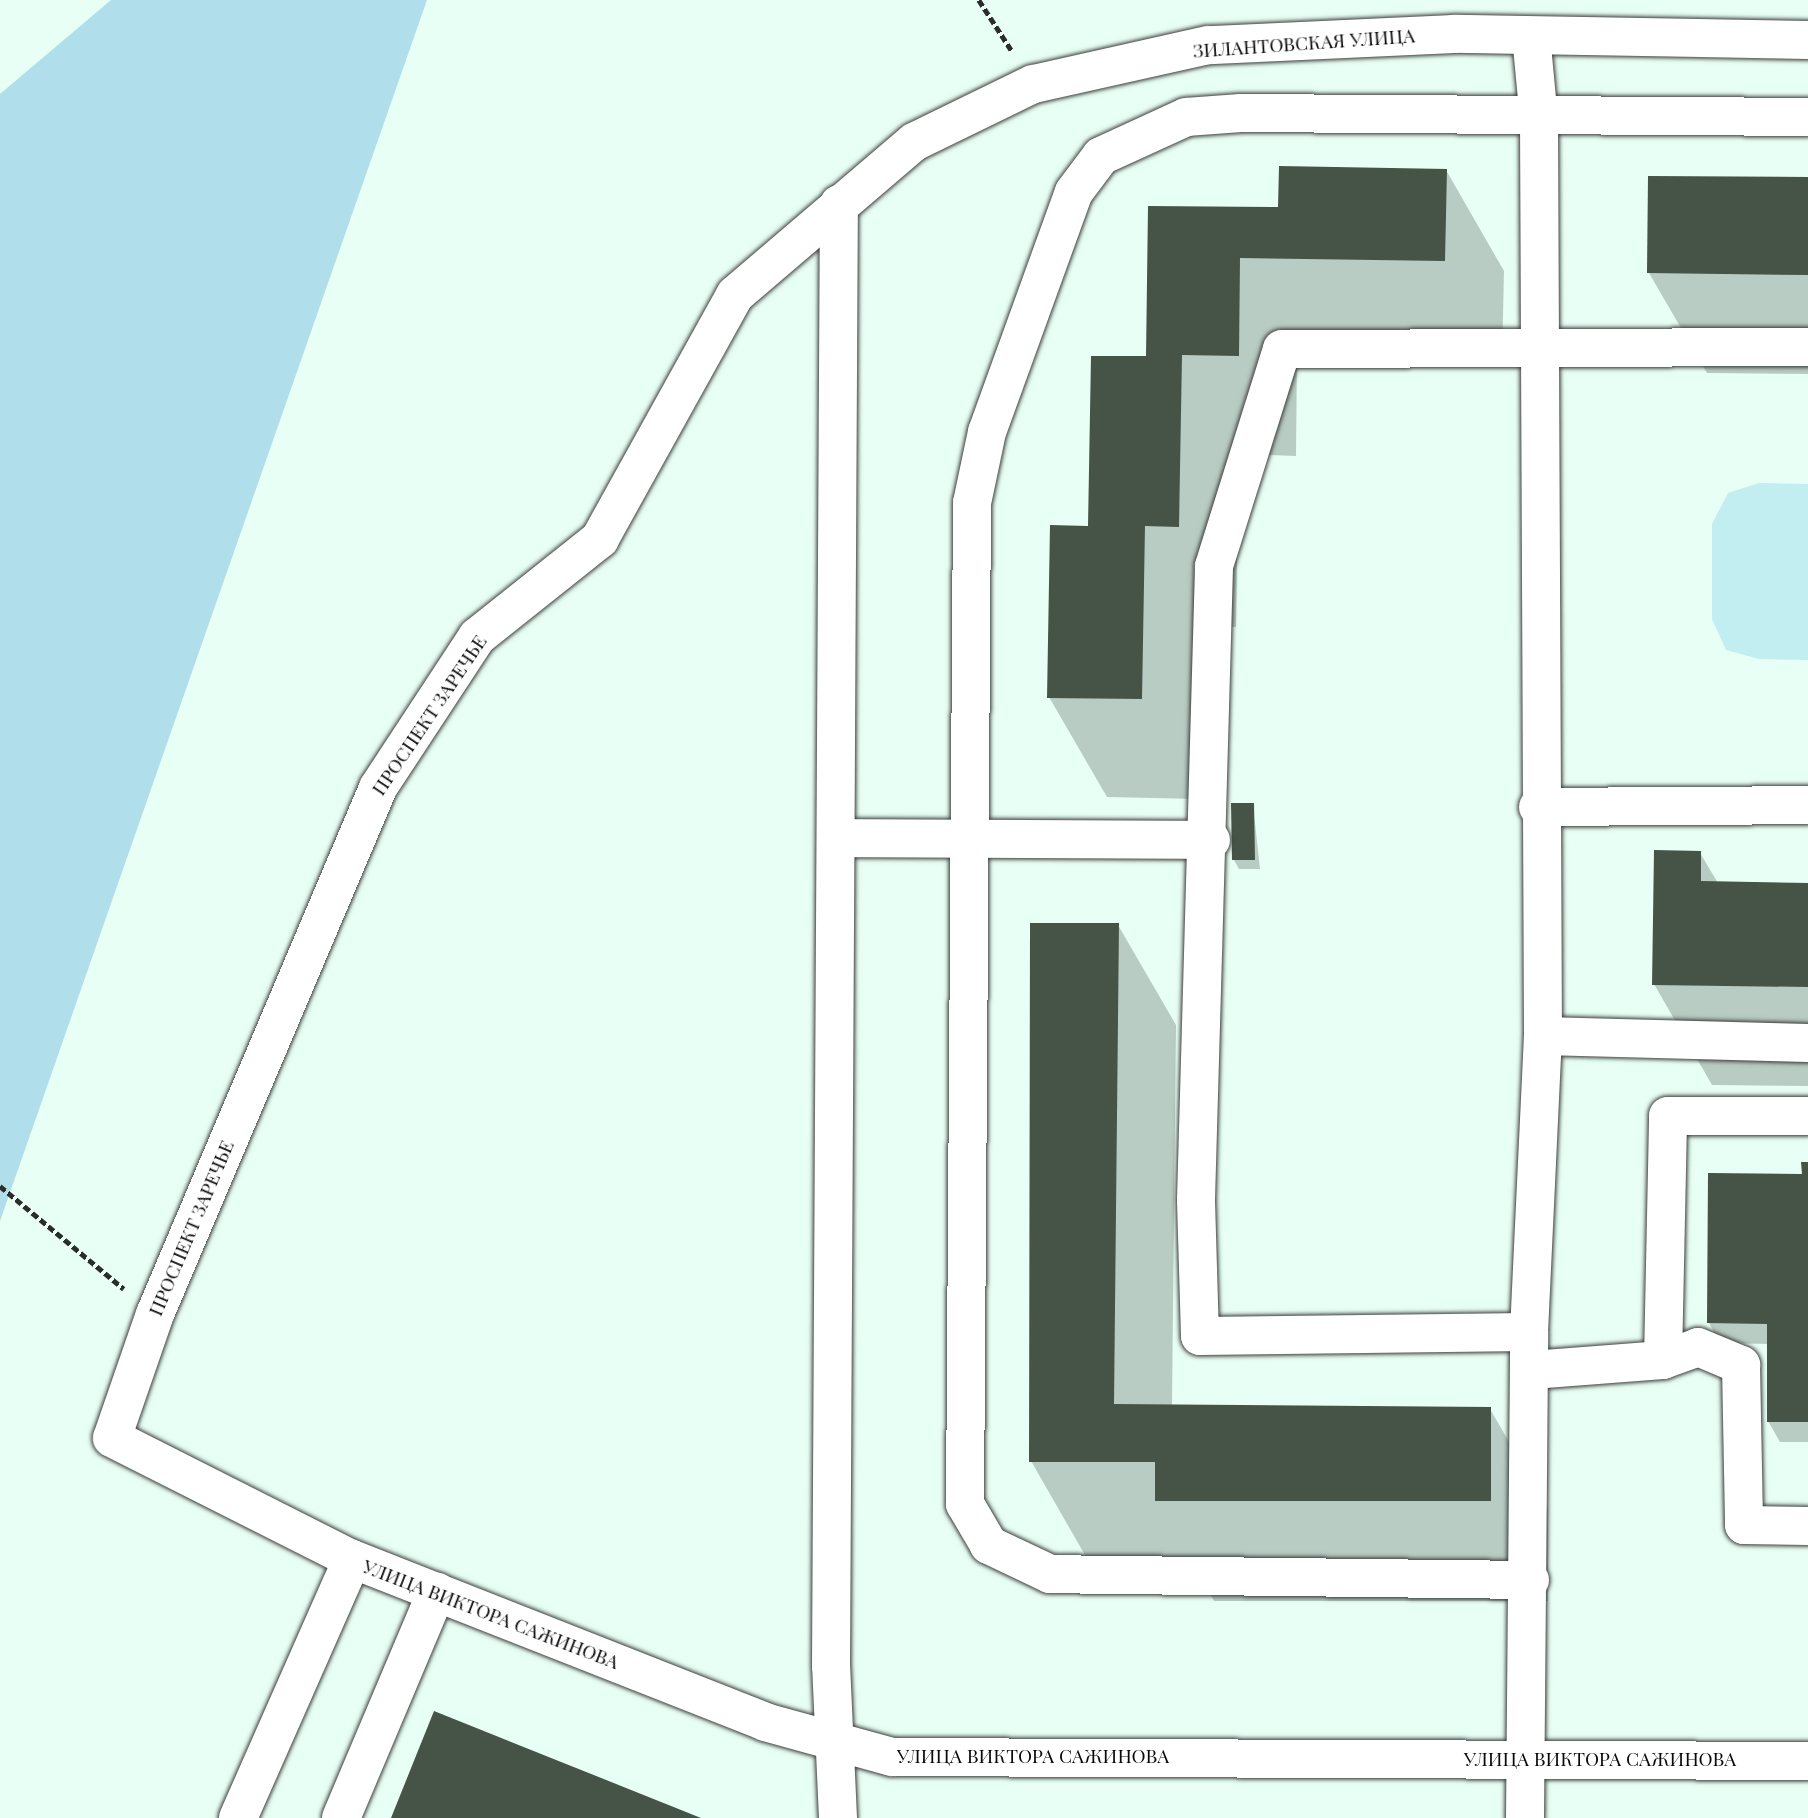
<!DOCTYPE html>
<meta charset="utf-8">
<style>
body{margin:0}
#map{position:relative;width:1808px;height:1818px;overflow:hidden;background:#e7fff4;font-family:"Playfair Display",serif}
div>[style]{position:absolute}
.green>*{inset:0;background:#b0dfeb}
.pitch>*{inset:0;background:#c2eef1}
.shadow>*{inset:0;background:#0003}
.building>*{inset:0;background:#465347}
.path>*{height:4.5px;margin-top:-2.25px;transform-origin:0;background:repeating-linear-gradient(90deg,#2c2c2c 0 7px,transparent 0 10.5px)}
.roads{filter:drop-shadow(0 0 2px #3d3d3d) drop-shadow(0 0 2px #3d3d3d)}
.minor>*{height:38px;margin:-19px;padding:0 19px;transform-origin:19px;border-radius:19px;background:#fff}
span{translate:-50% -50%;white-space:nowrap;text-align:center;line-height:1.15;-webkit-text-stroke:7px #fff;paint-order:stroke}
.street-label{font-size:19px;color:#0a0a0a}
</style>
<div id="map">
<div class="green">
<div style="clip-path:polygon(111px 0,427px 0,0 1221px,0 94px)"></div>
</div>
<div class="pitch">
<div style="clip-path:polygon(1759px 483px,1808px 484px,1808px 660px,1759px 659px,1726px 650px,1712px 619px,1712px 524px,1728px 493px)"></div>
</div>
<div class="shadow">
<div style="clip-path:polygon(1446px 170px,1504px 271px,1502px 361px,1297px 358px,1296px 456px,1239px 454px,1236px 627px,1202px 626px,1199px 799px,1107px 797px,1049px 697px,1090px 527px,1148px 358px,1280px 209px)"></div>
<div style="clip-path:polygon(1808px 179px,1808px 374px,1707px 373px,1649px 273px)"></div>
<div style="clip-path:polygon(1253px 805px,1260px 869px,1239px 869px,1234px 860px)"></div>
<div style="clip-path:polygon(1700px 853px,1718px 883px,1808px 884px,1808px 1086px,1712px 1085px,1654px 984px)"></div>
<div style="clip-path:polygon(1118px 925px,1176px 1025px,1172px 1406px,1490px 1409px,1548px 1509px,1548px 1601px,1214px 1601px,1192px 1562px,1089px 1562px,1031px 1461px)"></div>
<div style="clip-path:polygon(1808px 1164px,1808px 1442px,1780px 1442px,1768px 1421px,1769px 1344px,1720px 1343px,1709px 1323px)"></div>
</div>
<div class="building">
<div style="clip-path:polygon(1279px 166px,1447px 169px,1445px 261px,1240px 258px,1239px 356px,1182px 355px,1179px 527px,1145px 526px,1142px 699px,1047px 698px,1050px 525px,1088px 526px,1091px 356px,1146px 356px,1148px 206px,1278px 207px)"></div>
<div style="clip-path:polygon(1648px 176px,1808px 177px,1808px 275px,1647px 273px)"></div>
<div style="clip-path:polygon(1231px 803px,1254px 803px,1255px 860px,1232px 860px)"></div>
<div style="clip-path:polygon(1654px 850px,1701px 851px,1701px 881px,1808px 883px,1808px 987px,1652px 985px)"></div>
<div style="clip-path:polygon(1030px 923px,1119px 923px,1114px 1404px,1491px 1407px,1491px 1501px,1155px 1501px,1155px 1462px,1029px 1462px)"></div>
<div style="clip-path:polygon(1801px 1162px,1808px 1162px,1808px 1422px,1767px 1422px,1767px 1324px,1707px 1323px,1708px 1173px,1802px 1174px)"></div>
<div style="clip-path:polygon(434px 1711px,701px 1818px,391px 1818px)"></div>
</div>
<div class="path">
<div style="left:979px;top:0;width:61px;rotate:57.1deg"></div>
<div style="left:0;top:1186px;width:161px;rotate:39.7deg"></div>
</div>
<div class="roads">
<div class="minor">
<div style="left:1808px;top:40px;width:354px;rotate:-179deg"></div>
<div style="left:1454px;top:34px;width:246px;rotate:177.4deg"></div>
<div style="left:1208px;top:45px;width:179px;rotate:167.4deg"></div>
<div style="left:1033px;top:84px;width:132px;rotate:154deg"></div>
<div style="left:914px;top:142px;width:235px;rotate:139.5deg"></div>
<div style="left:735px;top:295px;width:279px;rotate:119deg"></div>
<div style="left:600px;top:539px;width:157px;rotate:141.5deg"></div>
<div style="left:477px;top:637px;width:181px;rotate:123.3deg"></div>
<div style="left:378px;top:788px;width:571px;rotate:112.97deg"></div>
<div style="left:155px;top:1314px;width:131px;rotate:109.1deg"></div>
<div style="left:112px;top:1438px;width:269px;rotate:26.8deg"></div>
<div style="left:352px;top:1559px;width:444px;rotate:21.5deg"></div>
<div style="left:765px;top:1722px;width:132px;rotate:15.4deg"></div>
<div style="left:892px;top:1757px;width:916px;rotate:0.25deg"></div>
<div style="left:1538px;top:807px;width:270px;rotate:-0.4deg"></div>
<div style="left:836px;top:838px;width:375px;rotate:0.3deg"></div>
<div style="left:1543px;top:1036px;width:265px;rotate:1.5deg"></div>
<div style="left:1529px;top:1332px;width:329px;rotate:179.3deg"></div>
<div style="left:1200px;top:1336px;width:136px;rotate:-91.7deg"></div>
<div style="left:1196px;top:1200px;width:634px;rotate:-88.37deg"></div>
<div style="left:1214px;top:566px;width:227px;rotate:-72.6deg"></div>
<div style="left:1282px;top:349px;width:526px;rotate:-0.22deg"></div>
<div style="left:1663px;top:1360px;width:37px;rotate:-20deg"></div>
<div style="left:1698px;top:1347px;width:47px;rotate:22.7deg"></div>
<div style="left:1741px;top:1365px;width:160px;rotate:88.9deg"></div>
<div style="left:1744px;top:1525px;width:64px;rotate:0.9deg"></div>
<div style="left:1532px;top:1370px;width:131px;rotate:-4.4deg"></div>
<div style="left:1663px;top:1360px;width:244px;rotate:-88.8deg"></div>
<div style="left:1668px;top:1116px;width:140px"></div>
<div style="left:1530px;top:1580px;width:480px;rotate:-179.3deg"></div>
<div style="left:1050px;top:1574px;width:68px;rotate:-154.6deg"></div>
<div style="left:989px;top:1545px;width:48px;rotate:-120.3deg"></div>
<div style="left:965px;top:1504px;width:1001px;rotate:-89.6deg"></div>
<div style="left:972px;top:503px;width:73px;rotate:-78.1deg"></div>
<div style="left:987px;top:432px;width:255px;rotate:-70.1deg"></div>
<div style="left:1074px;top:192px;width:45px;rotate:-53.1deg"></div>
<div style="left:1101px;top:156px;width:94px;rotate:-24.6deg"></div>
<div style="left:1186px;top:117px;width:55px;rotate:-4.2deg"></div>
<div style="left:1241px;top:113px;width:567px;rotate:0.4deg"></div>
<div style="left:238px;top:1818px;width:283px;rotate:-66.2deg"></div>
<div style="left:341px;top:1818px;width:246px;rotate:-67.1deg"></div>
<div style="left:838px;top:1818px;width:152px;rotate:-92.6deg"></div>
<div style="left:831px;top:1666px;width:1462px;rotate:-89.69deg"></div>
<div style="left:1525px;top:1818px;width:486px;rotate:-89.5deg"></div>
<div style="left:1529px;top:1332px;width:296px;rotate:-87.3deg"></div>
<div style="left:1543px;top:1036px;width:916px;rotate:-90.25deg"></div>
<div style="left:1539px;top:120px;width:84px;rotate:-95.4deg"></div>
</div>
</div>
<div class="street-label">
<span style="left:1304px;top:43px;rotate:-4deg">ЗИЛАНТОВСКАЯ УЛИЦА</span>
<span style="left:429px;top:715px;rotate:-56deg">ПРОСПЕКТ ЗАРЕЧЬЕ</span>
<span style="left:191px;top:1228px;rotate:-67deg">ПРОСПЕКТ ЗАРЕЧЬЕ</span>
<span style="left:491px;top:1614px;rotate:21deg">УЛИЦА ВИКТОРА САЖИНОВА</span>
<span style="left:1033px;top:1756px">УЛИЦА ВИКТОРА САЖИНОВА</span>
<span style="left:1600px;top:1759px">УЛИЦА ВИКТОРА САЖИНОВА</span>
</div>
</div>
